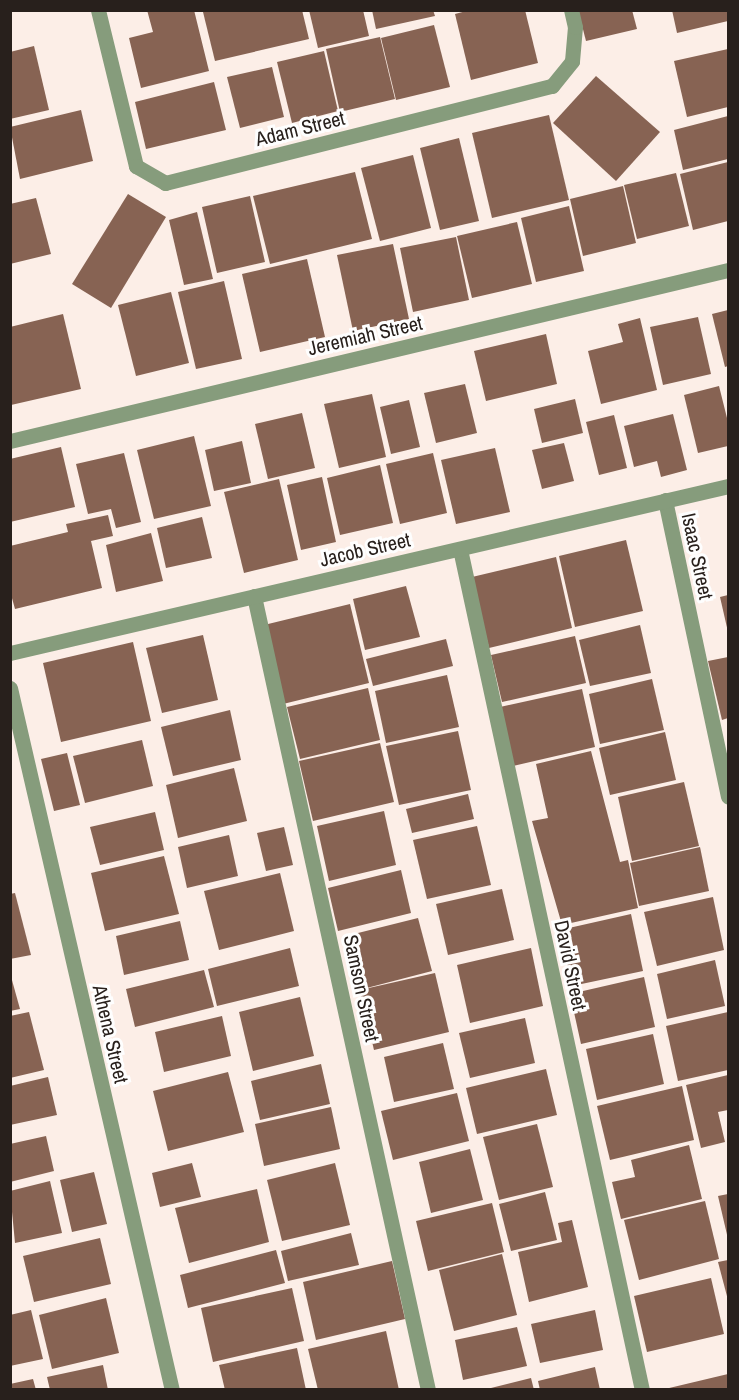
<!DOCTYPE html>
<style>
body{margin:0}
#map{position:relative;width:739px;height:1400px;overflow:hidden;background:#fceee7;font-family:"Archivo Narrow",sans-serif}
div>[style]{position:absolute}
.building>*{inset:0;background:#876353}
.street>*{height:15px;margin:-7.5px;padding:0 7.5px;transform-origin:7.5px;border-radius:7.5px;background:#869c7c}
span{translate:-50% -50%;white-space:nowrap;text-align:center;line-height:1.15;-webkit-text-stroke:6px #fefefe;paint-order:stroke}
.street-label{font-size:20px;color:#28201c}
.frame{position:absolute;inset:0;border:12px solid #28201c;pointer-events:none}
</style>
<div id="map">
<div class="building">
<div style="clip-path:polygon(147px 10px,194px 10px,209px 71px,141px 88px,129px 38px,153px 32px)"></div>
<div style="clip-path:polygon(211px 10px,302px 10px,309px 39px,215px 61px,203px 12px)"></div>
<div style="clip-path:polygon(309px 10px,363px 10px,369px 36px,318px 48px)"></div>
<div style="clip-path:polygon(372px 10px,433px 10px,435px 16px,376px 29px)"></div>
<div style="clip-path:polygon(470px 10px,525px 10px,538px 63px,471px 80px,455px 14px)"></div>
<div style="clip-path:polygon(578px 10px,632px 10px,637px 29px,586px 41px)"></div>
<div style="clip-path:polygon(672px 10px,728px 10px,728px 21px,677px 33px)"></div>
<div style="clip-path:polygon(434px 25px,450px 87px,396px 100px,381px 38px)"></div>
<div style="clip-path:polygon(380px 37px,395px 99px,340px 112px,326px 49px)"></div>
<div style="clip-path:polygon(34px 46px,49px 110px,10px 119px,10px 52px)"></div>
<div style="clip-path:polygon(728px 49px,728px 107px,687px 117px,674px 61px)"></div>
<div style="clip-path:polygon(324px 51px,338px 111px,292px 123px,277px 62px)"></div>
<div style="clip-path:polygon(272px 67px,284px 117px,240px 128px,227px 77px)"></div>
<div style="clip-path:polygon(596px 76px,660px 132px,616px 181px,553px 123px)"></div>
<div style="clip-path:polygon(214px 82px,226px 130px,146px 149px,135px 102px)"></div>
<div style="clip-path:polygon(81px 110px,93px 161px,20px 179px,10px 127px)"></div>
<div style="clip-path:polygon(549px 115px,569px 200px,492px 218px,472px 133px)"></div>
<div style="clip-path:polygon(728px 116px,728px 159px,683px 170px,674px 130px)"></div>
<div style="clip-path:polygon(459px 138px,479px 221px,440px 230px,420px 148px)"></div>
<div style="clip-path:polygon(413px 155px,431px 228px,380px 241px,361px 168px)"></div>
<div style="clip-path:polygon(728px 162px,728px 221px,693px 230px,680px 174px)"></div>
<div style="clip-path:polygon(355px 172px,372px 239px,270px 264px,253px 196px)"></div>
<div style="clip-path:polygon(676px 173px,689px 226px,637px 239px,624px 185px)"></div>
<div style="clip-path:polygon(623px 186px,636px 243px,583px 256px,570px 199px)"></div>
<div style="clip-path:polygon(128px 194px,166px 217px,111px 308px,72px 284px)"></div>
<div style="clip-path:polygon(250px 196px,265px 262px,217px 273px,202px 207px)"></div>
<div style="clip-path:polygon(36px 198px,51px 254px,10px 264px,10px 204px)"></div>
<div style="clip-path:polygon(569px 206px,584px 271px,536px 282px,521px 218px)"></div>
<div style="clip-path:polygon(197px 212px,213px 279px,184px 285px,169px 220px)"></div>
<div style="clip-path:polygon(517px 222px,532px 284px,472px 298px,457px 236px)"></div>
<div style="clip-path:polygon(456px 237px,469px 300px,413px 312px,400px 248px)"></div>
<div style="clip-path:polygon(393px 244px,409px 319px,353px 331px,337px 255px)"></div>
<div style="clip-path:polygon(307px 259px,325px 337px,260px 352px,242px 274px)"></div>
<div style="clip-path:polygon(224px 281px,242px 359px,196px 369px,178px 292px)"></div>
<div style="clip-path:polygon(171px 292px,189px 363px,136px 376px,118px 305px)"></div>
<div style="clip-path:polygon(728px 310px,728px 366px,725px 367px,712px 314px)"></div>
<div style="clip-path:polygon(63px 314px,81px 389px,11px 405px,10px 327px)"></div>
<div style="clip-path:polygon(698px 317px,711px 374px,663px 385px,650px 327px)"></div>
<div style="clip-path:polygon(640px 318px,657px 390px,601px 404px,588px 351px,623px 342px,618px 324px)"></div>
<div style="clip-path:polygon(546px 334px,557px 384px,486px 401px,474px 351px)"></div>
<div style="clip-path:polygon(465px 384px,477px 433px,436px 443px,424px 393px)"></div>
<div style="clip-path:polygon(719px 386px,728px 422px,728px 446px,698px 453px,684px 395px)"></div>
<div style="clip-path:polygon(372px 394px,386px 457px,339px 468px,324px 404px)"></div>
<div style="clip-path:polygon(575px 399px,583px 433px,542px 443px,534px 409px)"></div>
<div style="clip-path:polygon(409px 400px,420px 447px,391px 454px,380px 407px)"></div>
<div style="clip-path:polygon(302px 413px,315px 468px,268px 479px,255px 424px)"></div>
<div style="clip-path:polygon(673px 414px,687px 470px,661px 477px,657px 461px,634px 467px,624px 426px)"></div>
<div style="clip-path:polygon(614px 415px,627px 468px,599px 475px,586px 422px)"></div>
<div style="clip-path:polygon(194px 436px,211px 506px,154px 519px,137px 450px)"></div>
<div style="clip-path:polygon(242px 441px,251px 483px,214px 491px,205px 450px)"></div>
<div style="clip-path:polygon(564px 443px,574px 481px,542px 489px,532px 450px)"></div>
<div style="clip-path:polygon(61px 447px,75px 507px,10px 522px,10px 459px)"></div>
<div style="clip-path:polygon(495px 448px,510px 512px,456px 524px,441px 460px)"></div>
<div style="clip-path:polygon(124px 453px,141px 522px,116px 528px,111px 509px,88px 514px,76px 464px)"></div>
<div style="clip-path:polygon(433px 453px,447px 513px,400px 524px,386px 464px)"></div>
<div style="clip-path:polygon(380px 465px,393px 523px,340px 535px,327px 478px)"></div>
<div style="clip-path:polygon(322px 477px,336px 542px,301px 550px,287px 485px)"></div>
<div style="clip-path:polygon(279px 479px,298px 560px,244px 573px,224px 492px)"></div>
<div style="clip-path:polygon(108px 515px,113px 536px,91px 541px,102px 588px,15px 609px,10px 591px,10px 546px,68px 532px,66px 524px)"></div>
<div style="clip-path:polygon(202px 517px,212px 558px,166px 568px,157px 528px)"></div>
<div style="clip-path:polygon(151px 533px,163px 581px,116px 592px,106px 545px)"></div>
<div style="clip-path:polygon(626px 540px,643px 611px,575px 627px,559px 556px)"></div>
<div style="clip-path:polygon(556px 557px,572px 628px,489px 648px,472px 577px)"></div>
<div style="clip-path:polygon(406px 586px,420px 637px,365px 650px,353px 599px)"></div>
<div style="clip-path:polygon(728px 595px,728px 632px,720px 597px)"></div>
<div style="clip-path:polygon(350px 604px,369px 683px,283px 704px,264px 625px)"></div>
<div style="clip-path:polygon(640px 625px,651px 673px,590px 686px,579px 640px)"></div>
<div style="clip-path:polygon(203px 635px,218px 700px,162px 713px,146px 648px)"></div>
<div style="clip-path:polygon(575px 636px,586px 683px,502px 702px,491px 655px)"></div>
<div style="clip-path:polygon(446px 639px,453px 666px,373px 686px,366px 659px)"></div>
<div style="clip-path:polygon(133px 642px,151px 721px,61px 742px,43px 663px)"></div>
<div style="clip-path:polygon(728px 657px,728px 718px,722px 720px,708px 661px)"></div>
<div style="clip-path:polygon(447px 675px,459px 727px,386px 743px,375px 691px)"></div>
<div style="clip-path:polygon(652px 679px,664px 730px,600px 744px,589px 694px)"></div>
<div style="clip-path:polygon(368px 688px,380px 740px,300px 759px,287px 707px)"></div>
<div style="clip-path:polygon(582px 689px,595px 747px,513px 766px,500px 707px)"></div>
<div style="clip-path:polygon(230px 710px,241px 760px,173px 776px,161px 727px)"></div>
<div style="clip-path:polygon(458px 731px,471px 790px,399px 805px,386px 746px)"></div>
<div style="clip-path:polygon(665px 732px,676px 780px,610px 795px,599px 748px)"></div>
<div style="clip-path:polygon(142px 740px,153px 786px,85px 803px,73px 756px)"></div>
<div style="clip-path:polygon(380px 743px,394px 802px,313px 821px,299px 761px)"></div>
<div style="clip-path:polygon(591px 751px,620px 862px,628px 860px,638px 908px,562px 925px,532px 821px,548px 818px,536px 764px)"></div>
<div style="clip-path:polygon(67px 753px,80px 805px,54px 811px,41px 759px)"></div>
<div style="clip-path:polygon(234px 768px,247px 821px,178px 838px,166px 785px)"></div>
<div style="clip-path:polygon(684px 782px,699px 846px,632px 861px,618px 797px)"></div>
<div style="clip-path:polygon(468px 794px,474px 819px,412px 833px,406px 809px)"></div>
<div style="clip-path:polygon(384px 811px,396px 865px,329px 881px,317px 826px)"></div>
<div style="clip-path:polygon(155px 812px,164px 850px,100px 865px,90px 827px)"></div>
<div style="clip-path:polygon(477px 826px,491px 885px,427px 899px,413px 840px)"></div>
<div style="clip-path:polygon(284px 827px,293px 865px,266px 871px,257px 833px)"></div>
<div style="clip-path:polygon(229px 835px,238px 876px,187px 888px,178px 847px)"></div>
<div style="clip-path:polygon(700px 847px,709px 891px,639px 906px,630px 863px)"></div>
<div style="clip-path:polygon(164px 856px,179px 914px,105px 931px,91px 873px)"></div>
<div style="clip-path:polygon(401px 870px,411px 913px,338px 931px,328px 888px)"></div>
<div style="clip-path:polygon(280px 873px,294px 931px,219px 950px,204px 891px)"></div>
<div style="clip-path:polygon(502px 889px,514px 940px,448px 955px,436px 904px)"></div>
<div style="clip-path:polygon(15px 893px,31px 955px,10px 959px,10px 894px)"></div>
<div style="clip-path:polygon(713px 897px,724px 950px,657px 966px,644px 912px)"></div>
<div style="clip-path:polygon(631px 914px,643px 971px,572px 986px,560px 930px)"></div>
<div style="clip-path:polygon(418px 918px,432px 971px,359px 990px,346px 936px)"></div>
<div style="clip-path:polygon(180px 921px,189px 960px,124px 975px,116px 936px)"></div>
<div style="clip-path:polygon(290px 948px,299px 986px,217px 1006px,208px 969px)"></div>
<div style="clip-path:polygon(531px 948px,543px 1006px,470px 1023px,457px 965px)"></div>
<div style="clip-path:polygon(715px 960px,725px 1006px,667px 1019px,657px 974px)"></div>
<div style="clip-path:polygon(204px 970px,214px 1007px,135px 1027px,126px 989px)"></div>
<div style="clip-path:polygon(10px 973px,20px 1009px,10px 1011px)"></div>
<div style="clip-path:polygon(435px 973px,449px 1032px,374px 1050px,360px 990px)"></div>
<div style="clip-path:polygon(644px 977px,655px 1027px,581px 1044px,570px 994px)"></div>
<div style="clip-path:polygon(300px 997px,314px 1056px,253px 1071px,239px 1012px)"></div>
<div style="clip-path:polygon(29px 1012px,44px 1070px,10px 1078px,10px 1016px)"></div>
<div style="clip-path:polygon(728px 1012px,728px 1070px,678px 1081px,666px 1026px)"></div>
<div style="clip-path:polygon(222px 1016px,231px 1056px,164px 1072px,155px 1032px)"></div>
<div style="clip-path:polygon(525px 1018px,535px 1063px,470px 1078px,459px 1033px)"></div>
<div style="clip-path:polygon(653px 1034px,664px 1084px,597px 1100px,586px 1049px)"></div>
<div style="clip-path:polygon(443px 1043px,454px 1089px,394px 1102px,384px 1057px)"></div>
<div style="clip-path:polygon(321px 1064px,330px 1104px,260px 1120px,251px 1081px)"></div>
<div style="clip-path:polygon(546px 1069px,557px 1115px,477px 1134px,466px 1088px)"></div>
<div style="clip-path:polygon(228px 1072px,244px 1132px,168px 1151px,153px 1091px)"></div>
<div style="clip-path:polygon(728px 1075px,728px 1110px,718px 1112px,725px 1142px,701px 1148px,686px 1085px)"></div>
<div style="clip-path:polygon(48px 1077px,57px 1115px,10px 1125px,10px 1086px)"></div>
<div style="clip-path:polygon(682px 1086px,694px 1140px,610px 1160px,597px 1106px)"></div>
<div style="clip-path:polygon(457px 1093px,469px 1141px,393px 1160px,381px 1111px)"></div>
<div style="clip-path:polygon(331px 1107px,340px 1149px,264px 1166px,255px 1124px)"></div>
<div style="clip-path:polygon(537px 1124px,553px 1187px,499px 1200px,483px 1137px)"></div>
<div style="clip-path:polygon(46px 1136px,54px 1171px,10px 1182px,10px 1144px)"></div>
<div style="clip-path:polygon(689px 1145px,702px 1199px,621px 1219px,612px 1182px,635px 1177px,631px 1160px)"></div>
<div style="clip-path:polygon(470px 1149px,483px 1200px,431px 1213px,419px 1162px)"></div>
<div style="clip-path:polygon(192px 1163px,201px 1197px,160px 1207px,152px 1173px)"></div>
<div style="clip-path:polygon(335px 1163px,350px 1225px,282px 1241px,267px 1180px)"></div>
<div style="clip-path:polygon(94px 1172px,107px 1224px,72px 1232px,60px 1180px)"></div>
<div style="clip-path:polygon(50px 1181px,62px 1233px,15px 1243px,10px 1191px)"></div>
<div style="clip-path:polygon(257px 1189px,269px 1242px,189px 1263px,175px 1208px)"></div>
<div style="clip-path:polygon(545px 1192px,557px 1240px,511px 1251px,499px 1204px)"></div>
<div style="clip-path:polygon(728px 1194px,728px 1239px,718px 1196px)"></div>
<div style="clip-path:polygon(705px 1201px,719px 1259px,639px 1280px,624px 1220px)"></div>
<div style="clip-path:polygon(492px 1203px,504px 1252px,428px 1271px,416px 1221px)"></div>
<div style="clip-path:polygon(572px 1220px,588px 1287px,529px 1302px,518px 1252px,562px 1242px,558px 1223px)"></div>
<div style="clip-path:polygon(351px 1233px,359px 1265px,288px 1281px,281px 1251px)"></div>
<div style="clip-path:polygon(100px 1238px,111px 1284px,34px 1302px,23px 1256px)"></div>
<div style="clip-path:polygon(276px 1250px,285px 1283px,188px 1308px,180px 1275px)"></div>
<div style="clip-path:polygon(502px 1254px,517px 1315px,454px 1331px,439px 1270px)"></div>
<div style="clip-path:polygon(728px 1260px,728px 1300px,718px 1262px)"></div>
<div style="clip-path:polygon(392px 1261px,405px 1319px,316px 1340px,303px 1282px)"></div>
<div style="clip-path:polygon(711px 1278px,724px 1334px,647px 1352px,634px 1296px)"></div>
<div style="clip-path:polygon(292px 1288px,304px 1341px,213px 1362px,201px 1308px)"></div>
<div style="clip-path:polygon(106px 1298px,119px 1353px,52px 1369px,39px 1315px)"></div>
<div style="clip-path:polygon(31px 1310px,43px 1359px,10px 1366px,10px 1315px)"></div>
<div style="clip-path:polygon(595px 1310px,603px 1350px,540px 1363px,531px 1324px)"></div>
<div style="clip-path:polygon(517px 1327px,527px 1366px,463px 1380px,455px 1340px)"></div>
<div style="clip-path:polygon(386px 1331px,399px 1390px,318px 1390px,308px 1349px)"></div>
<div style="clip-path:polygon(297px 1348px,306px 1390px,225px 1390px,219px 1365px)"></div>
<div style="clip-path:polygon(103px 1365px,108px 1390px,50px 1390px,47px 1377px)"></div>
<div style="clip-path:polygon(595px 1367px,600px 1390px,540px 1390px,538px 1381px)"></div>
<div style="clip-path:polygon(728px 1374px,728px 1390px,666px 1390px,665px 1389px)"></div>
<div style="clip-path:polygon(531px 1378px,534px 1390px,487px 1390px,487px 1389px)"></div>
<div style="clip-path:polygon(33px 1379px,36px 1390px,10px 1390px,10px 1384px)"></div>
</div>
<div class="street">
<div style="left:98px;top:10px;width:161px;rotate:76.3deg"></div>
<div style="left:136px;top:166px;width:34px;rotate:30deg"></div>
<div style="left:165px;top:183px;width:399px;rotate:-14.1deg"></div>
<div style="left:552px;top:86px;width:32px;rotate:-51deg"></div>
<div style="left:572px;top:61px;width:34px;rotate:-85deg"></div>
<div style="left:575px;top:27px;width:17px;rotate:-103deg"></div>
<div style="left:10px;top:441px;width:738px;rotate:-13.4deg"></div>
<div style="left:665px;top:500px;width:303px;rotate:78deg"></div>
<div style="left:460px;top:549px;width:860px;rotate:77.79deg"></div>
<div style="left:254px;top:596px;width:813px;rotate:77.64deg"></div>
<div style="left:10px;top:653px;width:737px;rotate:-13.09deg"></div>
<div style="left:10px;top:688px;width:720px;rotate:77.01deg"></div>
</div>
<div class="street-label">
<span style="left:300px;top:128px;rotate:-14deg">Adam Street</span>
<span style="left:365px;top:335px;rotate:-13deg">Jeremiah Street</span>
<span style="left:365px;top:549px;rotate:-13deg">Jacob Street</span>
<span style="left:698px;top:556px;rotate:78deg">Isaac Street</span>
<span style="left:571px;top:965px;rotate:78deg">David Street</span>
<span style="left:362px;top:988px;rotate:78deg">Samson Street</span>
<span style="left:111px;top:1034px;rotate:77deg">Athena Street</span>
</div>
<div class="frame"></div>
</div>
